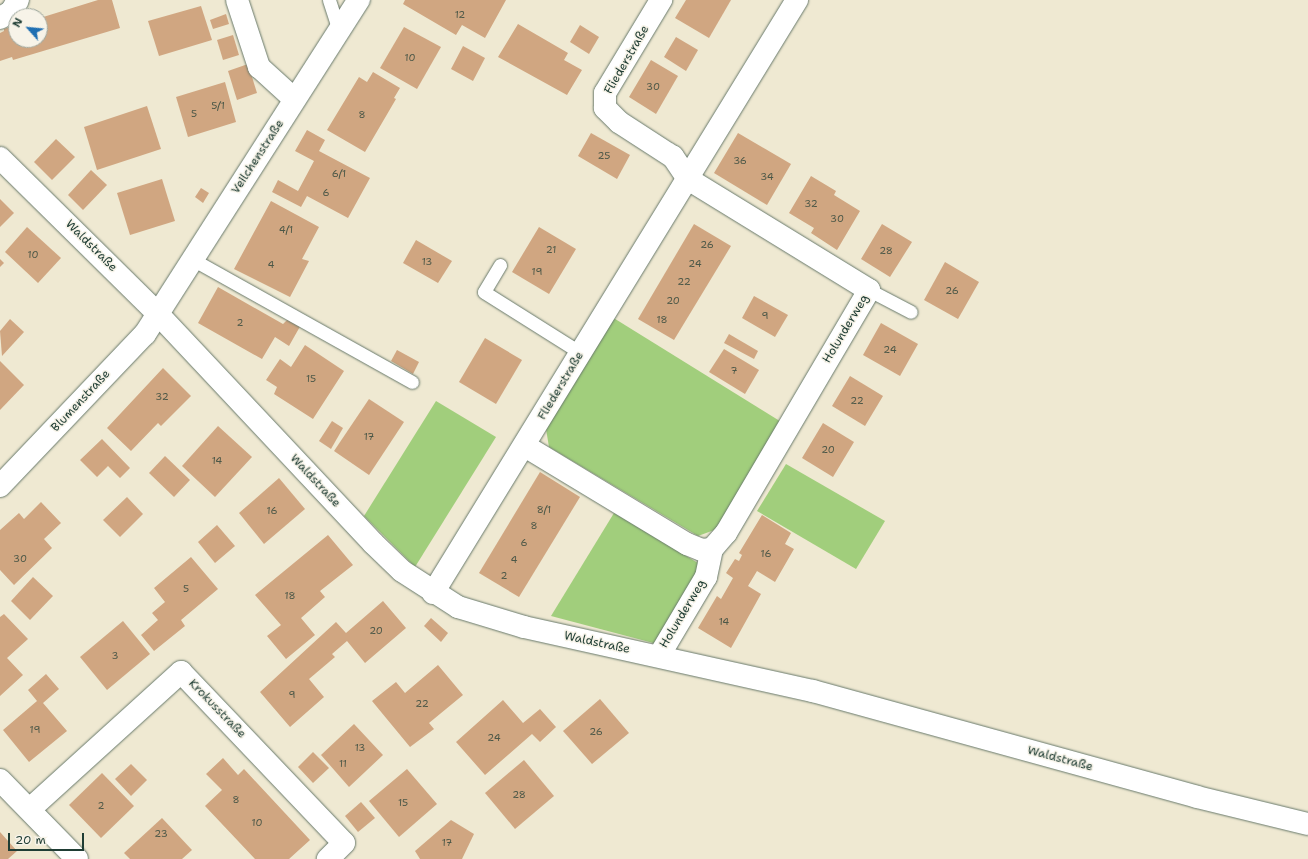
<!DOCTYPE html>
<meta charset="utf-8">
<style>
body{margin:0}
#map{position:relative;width:1308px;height:859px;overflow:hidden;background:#efe9d2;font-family:"Shantell Sans",sans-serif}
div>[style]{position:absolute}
.green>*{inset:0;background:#a1ce7c}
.building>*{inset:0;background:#d0a681}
.roads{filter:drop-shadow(0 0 1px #68796b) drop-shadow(0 0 1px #68796b)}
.service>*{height:13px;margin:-6.5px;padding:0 6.5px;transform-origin:6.5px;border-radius:6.5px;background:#fff}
.minor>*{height:22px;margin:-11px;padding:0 11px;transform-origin:11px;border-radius:11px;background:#fff}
span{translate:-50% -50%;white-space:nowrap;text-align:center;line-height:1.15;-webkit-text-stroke:3px #f7f3e8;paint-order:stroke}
.number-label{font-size:10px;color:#4b5747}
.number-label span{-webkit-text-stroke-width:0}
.street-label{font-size:12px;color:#1f3d34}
.north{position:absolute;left:8px;top:8px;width:40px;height:40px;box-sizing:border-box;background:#f7f3e8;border:1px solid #a1aaa0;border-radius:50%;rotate:297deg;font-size:11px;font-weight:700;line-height:16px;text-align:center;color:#1f3d34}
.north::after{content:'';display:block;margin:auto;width:14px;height:18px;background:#1f6fb2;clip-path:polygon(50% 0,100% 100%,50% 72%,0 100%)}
.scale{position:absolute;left:8px;top:833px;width:76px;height:18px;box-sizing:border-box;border:2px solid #1f3d34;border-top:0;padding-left:5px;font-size:12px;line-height:14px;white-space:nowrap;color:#1f3d34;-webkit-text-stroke:3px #f7f3e8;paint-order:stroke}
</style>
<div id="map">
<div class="green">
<div style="clip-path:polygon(612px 317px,783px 423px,717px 529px,698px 536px,549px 447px,546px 429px)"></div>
<div style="clip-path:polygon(436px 401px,496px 437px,415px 567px,364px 516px)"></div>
<div style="clip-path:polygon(786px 464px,885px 521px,856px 569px,757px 511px)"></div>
<div style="clip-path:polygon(614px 513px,698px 563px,700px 573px,657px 644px,551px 616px)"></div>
</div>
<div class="building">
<div style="clip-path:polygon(98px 0,112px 0,120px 28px,13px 60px,12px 57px,0 61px,0 33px,4px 31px,4px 29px,16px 25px,16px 40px,40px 40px,40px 18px)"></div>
<div style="clip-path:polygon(405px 0,506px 0,485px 38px,462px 25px,456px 35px,403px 4px)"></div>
<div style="clip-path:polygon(686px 0,731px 0,709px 38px,675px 18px)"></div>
<div style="clip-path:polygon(201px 6px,212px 40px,159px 56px,148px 21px)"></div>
<div style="clip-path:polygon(226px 14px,229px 24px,213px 29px,210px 20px)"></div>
<div style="clip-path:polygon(518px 24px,568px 53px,564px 60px,582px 70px,567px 95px,498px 57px)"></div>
<div style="clip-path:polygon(580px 25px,599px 37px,589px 54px,570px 42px)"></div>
<div style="clip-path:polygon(404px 27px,441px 47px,417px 89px,380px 68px)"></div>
<div style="clip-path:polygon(233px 35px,239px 55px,223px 60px,217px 40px)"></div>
<div style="clip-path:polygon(676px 37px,698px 50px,686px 71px,664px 57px)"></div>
<div style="clip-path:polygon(463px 46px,485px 58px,473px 81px,451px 69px)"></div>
<div style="clip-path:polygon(651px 60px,678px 76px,656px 114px,629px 97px)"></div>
<div style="clip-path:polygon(248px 64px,257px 93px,237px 100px,228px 71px)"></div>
<div style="clip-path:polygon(373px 72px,400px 88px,394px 98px,396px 99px,365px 152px,327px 130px,359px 77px,367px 82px)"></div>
<div style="clip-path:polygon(225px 82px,236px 122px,188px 137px,176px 97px)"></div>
<div style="clip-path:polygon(147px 106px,161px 149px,97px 170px,84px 127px)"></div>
<div style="clip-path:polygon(307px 130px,325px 140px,319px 151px,370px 178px,348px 218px,307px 196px,301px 207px,272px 192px,278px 180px,298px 191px,314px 161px,295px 151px)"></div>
<div style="clip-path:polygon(591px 133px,630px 155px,617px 179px,578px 156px)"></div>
<div style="clip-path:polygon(738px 133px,791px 164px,767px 205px,714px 173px)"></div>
<div style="clip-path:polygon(56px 139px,75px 157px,52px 180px,34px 162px)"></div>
<div style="clip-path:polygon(91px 170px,107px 185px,83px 210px,68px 195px)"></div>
<div style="clip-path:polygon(811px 176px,836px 191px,834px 195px,860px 211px,837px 250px,811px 233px,814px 228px,789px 213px)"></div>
<div style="clip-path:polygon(162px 179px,175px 221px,130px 235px,117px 193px)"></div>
<div style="clip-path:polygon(201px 188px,209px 193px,203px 203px,195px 197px)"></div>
<div style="clip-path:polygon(0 199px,14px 213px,0 227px)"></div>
<div style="clip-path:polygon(271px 201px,319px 227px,302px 259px,309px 261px,290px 297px,234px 269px)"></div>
<div style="clip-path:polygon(694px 224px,731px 246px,674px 340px,638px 319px)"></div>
<div style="clip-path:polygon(882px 224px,912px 242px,890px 277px,861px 259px)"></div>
<div style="clip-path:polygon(27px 227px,61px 258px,38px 283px,5px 252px)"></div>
<div style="clip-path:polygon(539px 227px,576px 249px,549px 294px,512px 272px)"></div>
<div style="clip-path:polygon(416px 240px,452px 261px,438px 283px,403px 263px)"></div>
<div style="clip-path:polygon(0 259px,4px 263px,0 267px)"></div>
<div style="clip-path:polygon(945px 262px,979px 282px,958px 319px,924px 300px)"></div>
<div style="clip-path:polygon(218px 287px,283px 324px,290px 317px,302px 323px,289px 346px,275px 337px,262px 359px,198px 323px)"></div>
<div style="clip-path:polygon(754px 296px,788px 315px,775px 337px,742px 318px)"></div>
<div style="clip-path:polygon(10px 319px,24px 332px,2px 356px,0 331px)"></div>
<div style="clip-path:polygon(881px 323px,918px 344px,900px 376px,863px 355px)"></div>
<div style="clip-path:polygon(729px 334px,758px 351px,754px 359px,724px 343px)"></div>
<div style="clip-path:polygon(485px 338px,522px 360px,496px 404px,459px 382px)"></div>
<div style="clip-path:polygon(305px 345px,344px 371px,313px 419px,274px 394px,277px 387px,266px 380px,280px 359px,291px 367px)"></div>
<div style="clip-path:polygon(724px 349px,759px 370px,745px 394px,709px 372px)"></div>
<div style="clip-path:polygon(397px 350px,419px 362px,413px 374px,391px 361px)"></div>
<div style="clip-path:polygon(0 361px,24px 385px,0 410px)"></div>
<div style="clip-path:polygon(163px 368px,191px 396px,161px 426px,158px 423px,131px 451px,107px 428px)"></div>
<div style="clip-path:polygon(850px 376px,883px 396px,865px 426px,832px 406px)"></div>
<div style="clip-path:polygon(369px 399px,404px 422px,369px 475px,334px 451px)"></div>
<div style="clip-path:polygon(332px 421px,343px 428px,331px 449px,319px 441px)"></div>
<div style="clip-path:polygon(823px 423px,854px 442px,833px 477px,802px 458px)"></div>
<div style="clip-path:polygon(218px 426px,252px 457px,215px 497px,182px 466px)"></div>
<div style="clip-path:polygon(102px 439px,130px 468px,120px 478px,108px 466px,97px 477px,80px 460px)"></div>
<div style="clip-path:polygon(165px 456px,190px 480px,174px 497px,149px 473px)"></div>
<div style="clip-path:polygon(540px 472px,580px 497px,519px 597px,479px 573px)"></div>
<div style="clip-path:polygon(279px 478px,305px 509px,264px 544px,239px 513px)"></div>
<div style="clip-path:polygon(127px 497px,143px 514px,120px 537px,103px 520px)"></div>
<div style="clip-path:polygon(41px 502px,61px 523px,44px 539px,52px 548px,14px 585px,0 570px,0 530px,19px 513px,24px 519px)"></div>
<div style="clip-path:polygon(762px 515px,791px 533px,785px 544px,794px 549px,775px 582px,757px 571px,748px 586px,761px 594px,731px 648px,698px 628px,717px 596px,721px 599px,733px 578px,726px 573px,735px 559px,739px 561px,742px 555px,739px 553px)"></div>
<div style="clip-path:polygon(217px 525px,235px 546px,215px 563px,198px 542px)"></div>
<div style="clip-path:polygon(328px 535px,353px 565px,320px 591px,325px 597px,301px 618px,315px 635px,286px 659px,267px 636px,281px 625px,255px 595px)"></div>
<div style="clip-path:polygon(191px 557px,218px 589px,181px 620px,185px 626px,154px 651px,141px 635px,158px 620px,152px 613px,165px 602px,154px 588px)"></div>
<div style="clip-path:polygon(33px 577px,53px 596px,30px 620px,11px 601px)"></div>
<div style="clip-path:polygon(383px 601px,406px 628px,365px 663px,347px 641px,332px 654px,335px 657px,309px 679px,324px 697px,290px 727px,260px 692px,336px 622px,346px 633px)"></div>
<div style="clip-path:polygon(4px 614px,28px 639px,7px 658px,23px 675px,0 696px,0 617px)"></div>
<div style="clip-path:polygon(431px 618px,448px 633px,441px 642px,424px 626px)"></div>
<div style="clip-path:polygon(123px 621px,150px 654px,107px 690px,80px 657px)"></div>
<div style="clip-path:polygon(438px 665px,463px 695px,429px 723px,434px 729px,410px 747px,372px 701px,396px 682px,405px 693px)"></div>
<div style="clip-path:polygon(46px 674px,59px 689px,43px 703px,67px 731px,29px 762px,3px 730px,37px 701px,28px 690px)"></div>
<div style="clip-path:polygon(600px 699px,629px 733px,592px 764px,563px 731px)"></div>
<div style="clip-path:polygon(503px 700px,523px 723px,540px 709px,556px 727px,540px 742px,532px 734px,485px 775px,456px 742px)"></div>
<div style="clip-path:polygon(354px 724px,383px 755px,349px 787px,321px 755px)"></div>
<div style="clip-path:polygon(313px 752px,329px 768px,313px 783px,298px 767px)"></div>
<div style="clip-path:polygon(223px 758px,238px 775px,244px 769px,310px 840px,289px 859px,255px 859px,205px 806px,222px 790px,206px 774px)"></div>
<div style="clip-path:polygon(524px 760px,554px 796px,515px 829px,485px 793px)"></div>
<div style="clip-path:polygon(131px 764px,147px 780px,131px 796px,115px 779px)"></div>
<div style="clip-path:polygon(407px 769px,437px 804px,399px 837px,369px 801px)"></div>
<div style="clip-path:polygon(102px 773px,134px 806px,101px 838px,69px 805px)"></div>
<div style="clip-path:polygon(361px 802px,375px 818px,358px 832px,345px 816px)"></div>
<div style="clip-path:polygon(162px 818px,192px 850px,182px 859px,130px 859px,124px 853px)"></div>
<div style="clip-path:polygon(451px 820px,474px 834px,462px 859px,420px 859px,415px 851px)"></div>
<div style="clip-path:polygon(0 832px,17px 851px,8px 859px,0 859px)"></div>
</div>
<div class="roads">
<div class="service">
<div style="left:329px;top:0;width:32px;rotate:72deg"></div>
<div style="left:192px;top:259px;width:252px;rotate:29.2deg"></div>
<div style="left:500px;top:265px;width:31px;rotate:121deg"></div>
<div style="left:484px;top:292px;width:115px;rotate:32.2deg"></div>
<div style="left:869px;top:290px;width:47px;rotate:27.6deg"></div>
</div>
<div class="minor">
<div style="left:237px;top:0;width:71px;rotate:71.8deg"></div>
<div style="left:259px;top:67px;width:47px;rotate:42.4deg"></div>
<div style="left:0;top:18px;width:13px;rotate:-29deg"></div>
<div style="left:11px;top:12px;width:14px;rotate:-60deg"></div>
<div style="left:0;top:158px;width:222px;rotate:44.6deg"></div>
<div style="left:158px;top:314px;width:314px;rotate:46.8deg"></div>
<div style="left:373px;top:543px;width:40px;rotate:44deg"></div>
<div style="left:402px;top:571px;width:67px;rotate:32.7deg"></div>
<div style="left:458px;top:607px;width:69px;rotate:16.9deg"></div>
<div style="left:524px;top:627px;width:296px;rotate:12.5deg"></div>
<div style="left:813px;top:691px;width:398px;rotate:15.4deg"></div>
<div style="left:1197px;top:797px;width:114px;rotate:13.7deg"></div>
<div style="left:525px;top:446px;width:189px;rotate:31.2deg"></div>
<div style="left:687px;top:544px;width:16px;rotate:22deg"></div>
<div style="left:702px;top:550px;width:10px;rotate:-6deg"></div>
<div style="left:712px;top:549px;width:21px;rotate:-49deg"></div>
<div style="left:726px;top:533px;width:282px;rotate:-59.5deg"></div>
<div style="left:869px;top:290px;width:212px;rotate:-148.5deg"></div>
<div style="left:688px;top:179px;width:27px;rotate:-124deg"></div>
<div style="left:673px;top:157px;width:64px;rotate:-147.1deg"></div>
<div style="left:619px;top:122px;width:20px;rotate:-135deg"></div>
<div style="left:605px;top:108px;width:15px;rotate:-90deg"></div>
<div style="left:605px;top:93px;width:109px;rotate:-58.9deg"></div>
<div style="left:0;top:486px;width:210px;rotate:-46.4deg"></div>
<div style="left:145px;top:334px;width:397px;rotate:-57.4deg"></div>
<div style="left:433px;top:593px;width:696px;rotate:-58.46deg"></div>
<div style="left:659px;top:656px;width:92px;rotate:-59.3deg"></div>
<div style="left:706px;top:577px;width:29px;rotate:-78deg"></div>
<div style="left:0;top:780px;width:110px;rotate:45.7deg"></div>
<div style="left:30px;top:809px;width:204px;rotate:-42.2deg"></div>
<div style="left:181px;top:672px;width:236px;rotate:46.4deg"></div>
<div style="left:344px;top:843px;width:23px;rotate:135deg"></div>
</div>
</div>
<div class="number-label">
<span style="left:460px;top:15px">12</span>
<span style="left:410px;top:58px">10</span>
<span style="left:653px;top:87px">30</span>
<span style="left:218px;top:106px">5/1</span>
<span style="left:194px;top:114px">5</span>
<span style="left:362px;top:115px">8</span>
<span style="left:604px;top:156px">25</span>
<span style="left:740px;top:161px">36</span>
<span style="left:339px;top:174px">6/1</span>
<span style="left:767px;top:177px">34</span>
<span style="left:326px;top:193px">6</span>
<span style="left:811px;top:204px">32</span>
<span style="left:837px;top:219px">30</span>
<span style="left:286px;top:230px">4/1</span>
<span style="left:707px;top:245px">26</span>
<span style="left:551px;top:250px">21</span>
<span style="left:886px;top:251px">28</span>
<span style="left:33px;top:255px">10</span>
<span style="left:427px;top:262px">13</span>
<span style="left:695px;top:264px">24</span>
<span style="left:271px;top:265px">4</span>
<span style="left:537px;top:272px">19</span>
<span style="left:684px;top:282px">22</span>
<span style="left:952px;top:291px">26</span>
<span style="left:673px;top:301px">20</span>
<span style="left:765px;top:316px">9</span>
<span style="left:662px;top:320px">18</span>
<span style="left:240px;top:323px">2</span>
<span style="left:890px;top:350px">24</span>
<span style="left:734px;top:371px">7</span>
<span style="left:311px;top:379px">15</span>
<span style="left:162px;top:397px">32</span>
<span style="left:857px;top:401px">22</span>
<span style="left:369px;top:437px">17</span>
<span style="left:828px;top:450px">20</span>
<span style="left:217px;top:461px">14</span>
<span style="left:544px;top:510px">8/1</span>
<span style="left:272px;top:511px">16</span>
<span style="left:534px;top:526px">8</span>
<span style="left:524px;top:543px">6</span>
<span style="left:766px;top:554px">16</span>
<span style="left:20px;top:559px">30</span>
<span style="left:514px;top:560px">4</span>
<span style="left:504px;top:576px">2</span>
<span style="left:186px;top:589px">5</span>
<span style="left:290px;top:596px">18</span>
<span style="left:724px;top:622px">14</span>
<span style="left:376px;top:631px">20</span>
<span style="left:115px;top:656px">3</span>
<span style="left:292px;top:695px">9</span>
<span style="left:422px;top:704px">22</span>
<span style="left:35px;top:730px">19</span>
<span style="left:596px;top:732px">26</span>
<span style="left:494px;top:738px">24</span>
<span style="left:360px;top:748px">13</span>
<span style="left:343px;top:764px">11</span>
<span style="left:519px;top:795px">28</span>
<span style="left:236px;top:800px">8</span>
<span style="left:403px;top:803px">15</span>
<span style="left:101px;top:806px">2</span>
<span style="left:257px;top:823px">10</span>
<span style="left:161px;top:834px">23</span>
<span style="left:447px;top:843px">17</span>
</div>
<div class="street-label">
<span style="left:627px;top:60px;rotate:-60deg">Fliederstraße</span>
<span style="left:258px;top:157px;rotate:-57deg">Veilchenstraße</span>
<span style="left:91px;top:246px;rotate:45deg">Waldstraße</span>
<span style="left:846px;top:329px;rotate:-59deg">Holunderweg</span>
<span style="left:561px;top:386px;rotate:-59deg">Fliederstraße</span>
<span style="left:81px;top:401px;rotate:-47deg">Blumenstraße</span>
<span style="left:315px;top:481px;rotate:47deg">Waldstraße</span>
<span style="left:683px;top:614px;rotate:-59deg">Holunderweg</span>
<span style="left:597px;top:643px;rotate:12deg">Waldstraße</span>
<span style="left:217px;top:709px;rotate:46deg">Krokusstraße</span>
<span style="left:1060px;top:759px;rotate:15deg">Waldstraße</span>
</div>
<div class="north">N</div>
<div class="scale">20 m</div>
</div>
